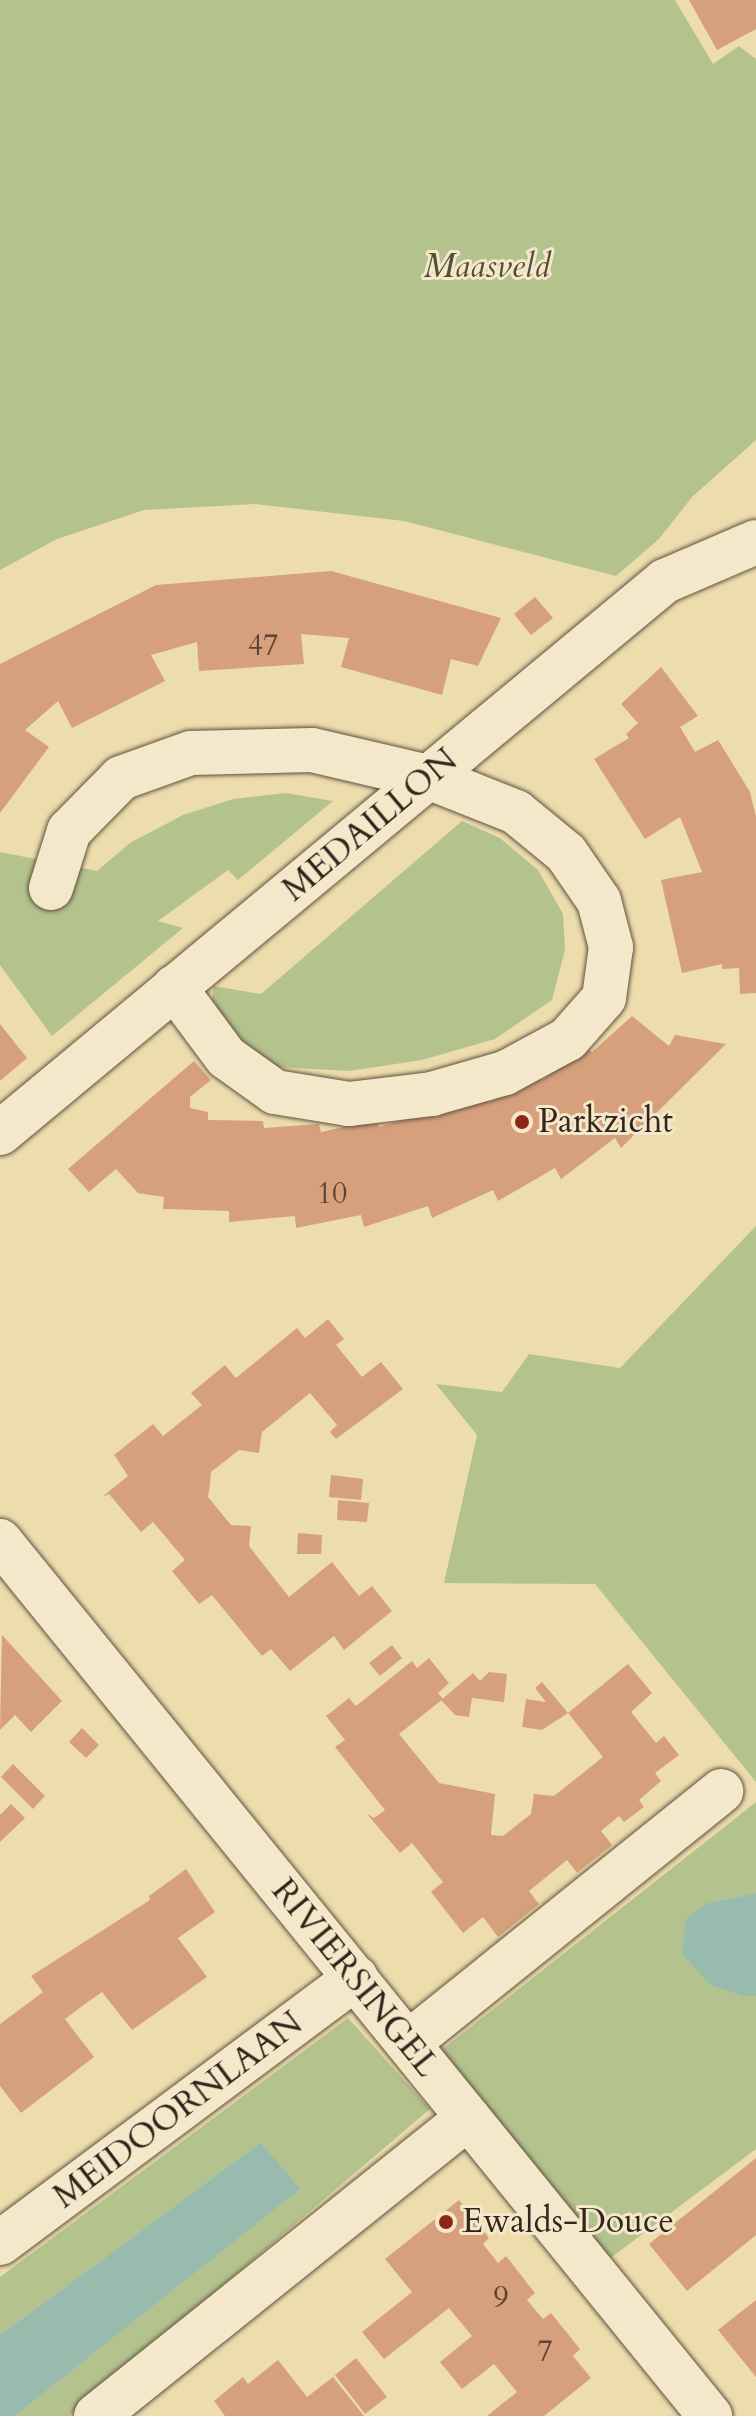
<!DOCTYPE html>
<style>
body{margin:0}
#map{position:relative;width:756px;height:2416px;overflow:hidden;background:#edddad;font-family:Cardo,serif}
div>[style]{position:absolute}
.green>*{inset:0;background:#b4c28d}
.water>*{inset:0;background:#99bbad}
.building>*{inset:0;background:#d6a07c}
.roads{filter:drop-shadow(0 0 2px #625241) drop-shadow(0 0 2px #625241)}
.minor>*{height:44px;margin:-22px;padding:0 22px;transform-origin:22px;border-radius:22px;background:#f3e9ca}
.dots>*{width:22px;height:22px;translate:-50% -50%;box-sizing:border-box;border:4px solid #f3e9ca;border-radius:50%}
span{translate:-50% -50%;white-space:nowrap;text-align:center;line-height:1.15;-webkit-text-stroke:6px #f3e9ca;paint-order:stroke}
.number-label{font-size:30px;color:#5c4335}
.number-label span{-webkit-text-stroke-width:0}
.park-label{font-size:34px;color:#544c39;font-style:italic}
.street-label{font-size:34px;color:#34241d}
.poi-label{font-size:34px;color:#34241d}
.left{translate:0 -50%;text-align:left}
</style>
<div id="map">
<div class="green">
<div style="clip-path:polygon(0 0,675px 0,713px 64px,739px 46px,756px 59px,756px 440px,692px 497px,659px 539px,616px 576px,404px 521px,255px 504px,144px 510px,57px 539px,0 570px)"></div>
<div style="clip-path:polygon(286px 793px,333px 801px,238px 880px,228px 870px,158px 921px,183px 928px,52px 1036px,0 965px,0 852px,97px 871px,130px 843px,183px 815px,233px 799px)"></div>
<div style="clip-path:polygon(462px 821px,500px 838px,538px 870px,563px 914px,565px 950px,552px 1000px,495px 1039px,422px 1060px,349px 1071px,279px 1067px,236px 1047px,209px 1015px,214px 986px,261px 994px)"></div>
<div style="clip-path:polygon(756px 1226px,756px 1782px,595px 1584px,444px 1583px,477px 1435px,436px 1384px,502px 1392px,529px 1354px,620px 1368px)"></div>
<div style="clip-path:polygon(756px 1802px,756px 1893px,707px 1903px,746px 1997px,756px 1996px,756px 2149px,609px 2259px,439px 2052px)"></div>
<div style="clip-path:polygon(348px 2018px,430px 2109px,69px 2416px,15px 2416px,299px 2189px,261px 2142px,0 2335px,0 2277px)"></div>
</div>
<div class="water">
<div style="clip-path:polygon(756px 1893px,756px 1996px,746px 1997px,711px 1985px,682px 1954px,686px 1919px,707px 1903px)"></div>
<div style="clip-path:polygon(261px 2142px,300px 2189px,15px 2416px,0 2416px,0 2335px)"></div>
</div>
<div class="building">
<div style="clip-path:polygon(689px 0,756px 0,756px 29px,717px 50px)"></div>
<div style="clip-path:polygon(331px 571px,501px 618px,478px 666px,451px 659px,442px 695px,341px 667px,349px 638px,301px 634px,304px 664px,199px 671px,197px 642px,151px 655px,165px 681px,72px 728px,58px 701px,25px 730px,49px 747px,0 813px,0 664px,156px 585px)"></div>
<div style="clip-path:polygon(535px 597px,553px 618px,531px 635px,514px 614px)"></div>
<div style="clip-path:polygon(661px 667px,698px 716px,680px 727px,695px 752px,718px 740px,750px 792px,756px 817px,756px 993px,740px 994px,739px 968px,722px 969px,722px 964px,682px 973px,661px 880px,702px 872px,680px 817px,645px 839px,594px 759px,629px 738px,626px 734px,638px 723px,621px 704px)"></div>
<div style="clip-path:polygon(632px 1016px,669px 1046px,675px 1035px,726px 1044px,621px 1148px,615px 1138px,561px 1179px,555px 1168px,498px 1201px,493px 1190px,432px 1218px,428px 1206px,364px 1227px,361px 1215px,296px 1228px,295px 1216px,229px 1222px,229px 1211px,163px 1209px,164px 1197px,138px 1193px,116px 1169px,89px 1192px,68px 1169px,194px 1061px,211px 1080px,190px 1097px,190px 1108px,208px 1112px,208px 1120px,263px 1121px,264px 1128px,319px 1124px,321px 1132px,376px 1120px,379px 1127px,432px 1111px,435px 1117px,486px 1095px,490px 1102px,537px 1073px,542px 1080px,586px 1047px,592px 1052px)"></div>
<div style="clip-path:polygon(0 1024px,27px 1058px,0 1081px)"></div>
<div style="clip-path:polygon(328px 1319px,344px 1339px,336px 1345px,362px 1377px,381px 1362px,403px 1389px,336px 1439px,330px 1432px,337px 1425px,310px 1393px,262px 1432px,259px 1453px,239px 1450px,211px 1472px,210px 1485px,208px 1497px,231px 1525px,251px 1526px,249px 1546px,289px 1597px,332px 1562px,359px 1596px,372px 1586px,392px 1611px,344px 1650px,334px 1636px,290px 1671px,271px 1649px,262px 1656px,212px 1595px,199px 1604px,172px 1571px,185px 1560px,153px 1522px,141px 1532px,109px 1494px,102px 1497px,128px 1476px,111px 1450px,114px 1455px,153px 1424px,163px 1436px,202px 1405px,191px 1393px,225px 1365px,236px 1378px,297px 1328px,305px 1338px)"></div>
<div style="clip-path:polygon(331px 1475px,363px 1479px,361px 1500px,329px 1497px)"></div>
<div style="clip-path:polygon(338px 1500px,369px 1503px,367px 1522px,337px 1520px)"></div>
<div style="clip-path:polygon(298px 1533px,322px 1535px,321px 1554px,297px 1554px)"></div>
<div style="clip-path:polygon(2px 1635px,62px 1701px,31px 1732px,15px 1715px,0 1730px)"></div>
<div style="clip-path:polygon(392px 1645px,402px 1658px,380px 1676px,369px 1663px)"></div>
<div style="clip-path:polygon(429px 1658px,449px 1683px,438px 1693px,443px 1699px,399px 1734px,439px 1783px,495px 1794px,491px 1835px,503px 1836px,531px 1814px,534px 1794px,554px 1796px,603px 1757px,568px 1713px,628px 1664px,652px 1693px,631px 1712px,656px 1743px,664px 1736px,679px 1755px,655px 1773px,661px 1781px,639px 1800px,644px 1807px,624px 1822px,619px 1816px,601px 1831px,612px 1845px,577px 1873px,567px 1860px,529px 1891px,539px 1904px,498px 1937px,483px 1917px,463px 1933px,431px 1892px,443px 1882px,412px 1843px,400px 1853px,367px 1814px,374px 1818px,385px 1810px,335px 1747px,345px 1740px,326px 1716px,349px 1698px,356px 1706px,412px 1661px,417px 1668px)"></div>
<div style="clip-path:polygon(489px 1672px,507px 1674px,504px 1702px,472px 1698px,469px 1717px,455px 1715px,441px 1700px,473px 1673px,480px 1681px)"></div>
<div style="clip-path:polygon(542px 1682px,568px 1713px,542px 1730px,522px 1727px,526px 1699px,546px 1702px,535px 1688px)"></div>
<div style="clip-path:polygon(82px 1728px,99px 1745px,86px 1758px,69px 1742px)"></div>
<div style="clip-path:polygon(13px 1764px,45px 1796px,33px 1809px,1px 1777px)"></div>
<div style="clip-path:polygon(11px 1804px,25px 1818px,0 1842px,0 1815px)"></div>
<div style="clip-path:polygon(186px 1869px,215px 1912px,178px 1938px,207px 1977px,132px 2030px,102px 1992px,85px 2004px,65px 2019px,94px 2057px,21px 2113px,0 2086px,0 2024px,43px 1992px,31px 1976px,150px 1900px,149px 1896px)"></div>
<div style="clip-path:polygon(756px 2158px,756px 2235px,687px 2291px,649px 2244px)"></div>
<div style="clip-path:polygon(459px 2200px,489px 2238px,483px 2244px,498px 2263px,506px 2256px,535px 2293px,527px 2300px,543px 2319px,551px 2313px,580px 2349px,573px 2356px,591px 2378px,544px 2416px,487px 2416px,517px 2392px,494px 2364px,462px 2389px,440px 2362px,472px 2336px,449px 2308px,384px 2359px,362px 2332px,412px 2292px,385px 2259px)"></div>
<div style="clip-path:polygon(756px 2300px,756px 2377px,718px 2330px)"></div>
<div style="clip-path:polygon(356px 2358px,387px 2397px,365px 2414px,335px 2375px)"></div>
<div style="clip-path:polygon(278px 2360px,307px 2397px,333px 2377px,364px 2416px,225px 2416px,214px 2401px,243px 2377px,248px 2384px)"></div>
</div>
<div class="roads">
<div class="minor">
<div style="left:51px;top:888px;width:60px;rotate:-72.5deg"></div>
<div style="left:69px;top:831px;width:74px;rotate:-45.5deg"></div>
<div style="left:121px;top:778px;width:74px;rotate:-19.7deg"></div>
<div style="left:191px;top:753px;width:121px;rotate:-1.4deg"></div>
<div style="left:312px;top:750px;width:119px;rotate:13.1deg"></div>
<div style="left:428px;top:777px;width:95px;rotate:21.7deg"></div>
<div style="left:516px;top:812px;width:65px;rotate:39.4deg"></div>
<div style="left:566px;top:853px;width:58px;rotate:55.5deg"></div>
<div style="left:599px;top:901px;width:48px;rotate:75.4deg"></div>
<div style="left:611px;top:947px;width:51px;rotate:97.8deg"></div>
<div style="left:604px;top:998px;width:55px;rotate:131.3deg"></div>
<div style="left:568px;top:1039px;width:72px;rotate:151.6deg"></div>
<div style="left:505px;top:1073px;width:76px;rotate:164deg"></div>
<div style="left:432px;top:1094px;width:84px;rotate:173.1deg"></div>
<div style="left:349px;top:1104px;width:75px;rotate:-170.8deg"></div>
<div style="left:275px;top:1092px;width:60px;rotate:-144.5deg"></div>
<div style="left:226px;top:1057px;width:87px;rotate:-126.6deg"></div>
<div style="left:0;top:1133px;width:864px;rotate:-39.7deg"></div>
<div style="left:665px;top:581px;width:99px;rotate:-23.2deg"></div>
<div style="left:0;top:1541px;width:1127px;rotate:50.94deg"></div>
<div style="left:408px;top:2043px;width:402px;rotate:-38.8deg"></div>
<div style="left:0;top:2243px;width:444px;rotate:-36.7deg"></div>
<div style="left:96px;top:2416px;width:477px;rotate:-38.7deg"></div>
</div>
</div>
<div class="dots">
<div style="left:522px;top:1122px;background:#8f2418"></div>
<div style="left:446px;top:2222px;background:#8f2418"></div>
</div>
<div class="number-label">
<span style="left:263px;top:646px">47</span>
<span style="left:332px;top:1194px">10</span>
<span style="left:501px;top:2298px">9</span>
<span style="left:545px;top:2352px">7</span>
</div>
<div class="park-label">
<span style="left:487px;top:267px">Maasveld</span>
</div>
<div class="street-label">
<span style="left:370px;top:825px;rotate:-40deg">MEDAILLON</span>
<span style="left:355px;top:1978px;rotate:51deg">RIVIERSINGEL</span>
<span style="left:178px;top:2110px;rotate:-37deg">MEIDOORNLAAN</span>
</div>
<div class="poi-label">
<span class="left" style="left:538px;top:1122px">Parkzicht</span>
<span class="left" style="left:462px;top:2222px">Ewalds-Douce</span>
</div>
</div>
